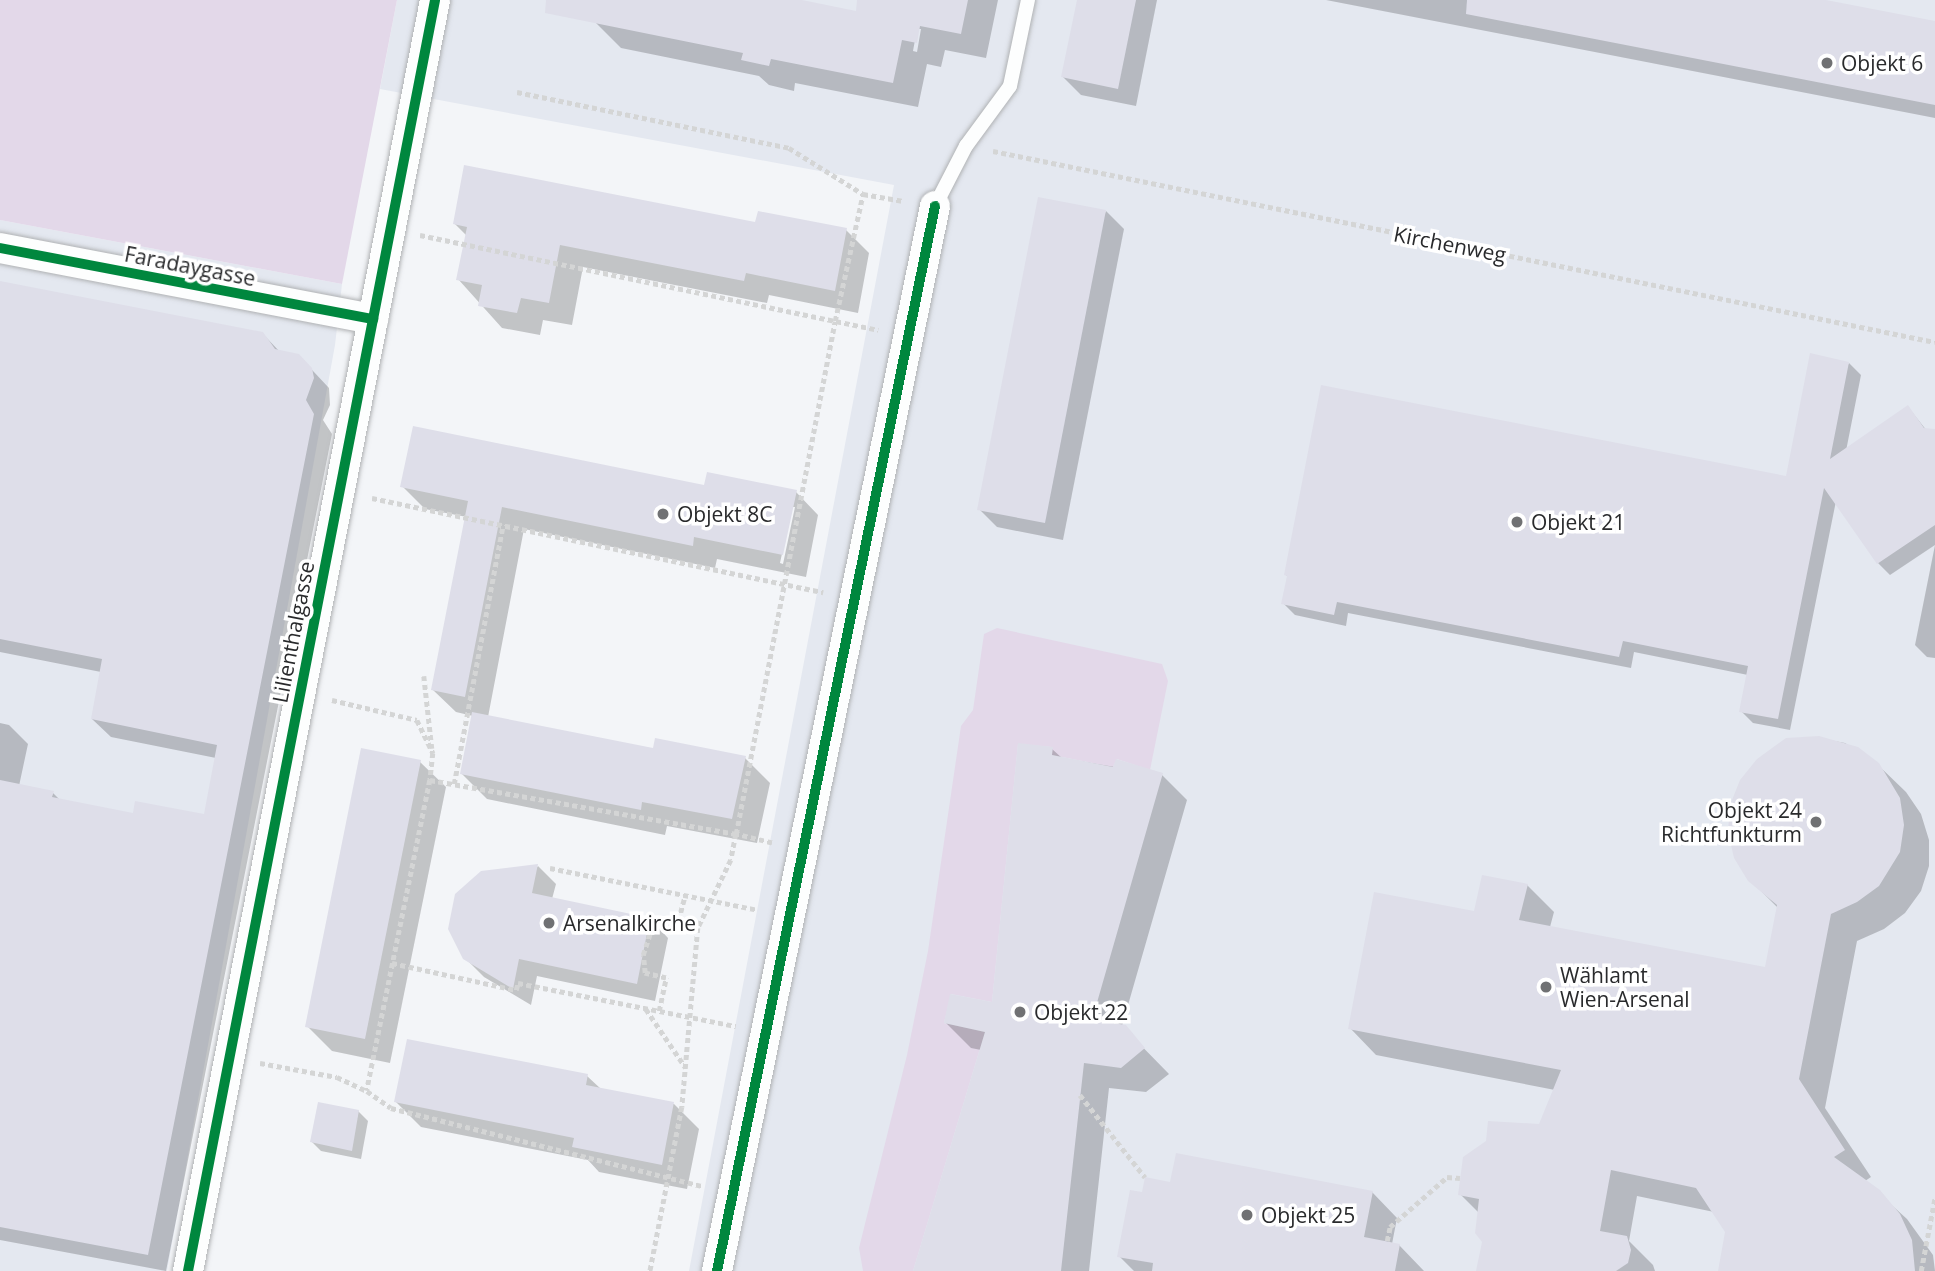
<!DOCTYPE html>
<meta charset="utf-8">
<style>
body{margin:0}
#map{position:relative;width:1935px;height:1271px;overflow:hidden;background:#f3f5f8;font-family:"Open Sans",sans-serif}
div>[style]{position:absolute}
.built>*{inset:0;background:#e4e8f0}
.green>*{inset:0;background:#e3d8e9}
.shadow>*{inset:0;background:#0003}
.building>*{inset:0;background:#dedee9}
.path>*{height:4.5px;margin-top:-2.25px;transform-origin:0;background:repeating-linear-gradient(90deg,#d4d5d5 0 5px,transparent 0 8.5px)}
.roads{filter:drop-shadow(0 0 2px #b0b2b4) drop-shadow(0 0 2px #b0b2b4)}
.lane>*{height:14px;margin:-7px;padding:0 7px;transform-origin:7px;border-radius:7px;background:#fdfefe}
.street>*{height:30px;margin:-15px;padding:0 15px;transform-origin:15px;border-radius:15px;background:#fdfefe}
.cycleway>*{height:10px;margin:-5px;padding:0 5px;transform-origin:5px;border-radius:5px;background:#00873e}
.dots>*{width:19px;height:19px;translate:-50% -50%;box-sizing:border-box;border:4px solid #fff;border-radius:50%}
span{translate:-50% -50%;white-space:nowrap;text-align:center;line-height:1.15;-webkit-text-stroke:7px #fff;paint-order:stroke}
.poi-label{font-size:21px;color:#292a2c}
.left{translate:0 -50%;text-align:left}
.right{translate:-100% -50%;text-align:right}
.street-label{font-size:21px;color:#292a2c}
</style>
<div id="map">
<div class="built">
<div style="clip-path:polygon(397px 0,1935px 0,1935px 1271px,689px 1271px,894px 185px,380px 89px)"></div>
<div style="clip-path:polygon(0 220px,342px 284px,335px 345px,167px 1271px,0 1271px)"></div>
</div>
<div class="green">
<div style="clip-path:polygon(0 0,397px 0,342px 284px,0 220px)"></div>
<div style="clip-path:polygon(997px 628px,1162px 664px,1168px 681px,1150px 770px,1117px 759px,1113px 767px,1052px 755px,1052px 747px,1018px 744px,992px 1002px,951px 994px,944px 1023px,985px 1032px,913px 1271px,863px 1271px,859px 1248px,907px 1055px,928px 951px,961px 726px,973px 710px,984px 634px)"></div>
</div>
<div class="shadow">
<div style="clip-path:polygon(evenodd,600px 0,794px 0,891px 20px,906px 0,998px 0,986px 58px,945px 50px,941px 67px,927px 64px,918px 107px,795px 83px,794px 91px,769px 85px,759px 76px,621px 48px,596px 23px,600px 0,917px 29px,921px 29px,917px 52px,913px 51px,917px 29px)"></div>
<div style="clip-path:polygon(1079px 0,1157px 0,1136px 106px,1081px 95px,1063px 77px)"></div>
<div style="clip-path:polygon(1326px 0,1816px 0,1935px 23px,1935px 118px)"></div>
<div style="clip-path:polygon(1106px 211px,1124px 229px,1063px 540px,997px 527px,979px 509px)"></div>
<div style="clip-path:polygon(454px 223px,757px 224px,846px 230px,869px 253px,858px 313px,769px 295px,767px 303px,583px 267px,572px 325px,543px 320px,540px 335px,502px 328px,458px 279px,467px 236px)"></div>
<div style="clip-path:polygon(0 283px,262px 333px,280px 352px,298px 355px,329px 388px,330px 405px,323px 420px,332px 434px,166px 1271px,0 1240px,0 723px,9px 725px,28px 744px,19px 786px,53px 793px,61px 801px,134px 815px,205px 816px,216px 758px,111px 737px,92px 719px,101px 672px,0 652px)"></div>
<div style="clip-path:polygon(1849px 363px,1861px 375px,1846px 451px,1908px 407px,1935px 441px,1935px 658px,1927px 657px,1915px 645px,1935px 545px,1890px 575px,1878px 563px,1836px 501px,1790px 730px,1753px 723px,1741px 711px,1748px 675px,1634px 652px,1631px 668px,1348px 613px,1346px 626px,1295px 615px,1283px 603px,1288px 577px,1286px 575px,1787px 478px)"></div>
<div style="clip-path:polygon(evenodd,402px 486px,706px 487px,796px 492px,818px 515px,806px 577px,717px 559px,715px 568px,524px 529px,488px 717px,654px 750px,745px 758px,770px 783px,757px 843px,667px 826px,665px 835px,487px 799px,462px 774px,473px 716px,456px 712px,433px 690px,467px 517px,425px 509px,402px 486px,792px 507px,795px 507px,783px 564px,780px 563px,792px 507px)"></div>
<div style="clip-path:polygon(1819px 738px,1845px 743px,1878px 765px,1906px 792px,1921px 814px,1929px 840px,1929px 866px,1921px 891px,1905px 913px,1884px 929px,1857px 941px,1825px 1108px,1871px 1177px,1865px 1181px,1907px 1219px,1933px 1255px,1935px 1271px,1722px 1271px,1727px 1232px,1714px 1212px,1637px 1196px,1629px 1241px,1653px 1265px,1655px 1271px,1478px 1271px,1484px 1241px,1479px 1213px,1460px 1194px,1541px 1126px,1555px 1090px,1376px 1055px,1350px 1028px,1476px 913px,1527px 885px,1554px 912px,1550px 927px,1767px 969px,1778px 908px,1750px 880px)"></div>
<div style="clip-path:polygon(1052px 749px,1062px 758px,1162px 775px,1187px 800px,1122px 1026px,1169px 1074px,1146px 1092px,1109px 1088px,1089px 1271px,915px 1271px,981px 1050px,971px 1048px,946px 1023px,993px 1004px)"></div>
<div style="clip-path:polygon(420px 762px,446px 787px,390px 1063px,332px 1051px,307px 1026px)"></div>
<div style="clip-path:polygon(538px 866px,556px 884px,552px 899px,650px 919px,668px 938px,655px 1001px,537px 976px,531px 1005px,484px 977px,465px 958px)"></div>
<div style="clip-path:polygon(587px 1076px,601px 1089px,674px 1104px,699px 1129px,687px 1189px,599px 1172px,588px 1160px,421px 1127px,396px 1102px)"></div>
<div style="clip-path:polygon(358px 1111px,368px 1121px,361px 1159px,321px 1151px,312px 1142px)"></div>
<div style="clip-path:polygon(1171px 1184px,1372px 1192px,1397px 1218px,1392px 1244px,1399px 1245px,1424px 1271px,1134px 1271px,1119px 1256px,1143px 1194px)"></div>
</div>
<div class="building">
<div style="clip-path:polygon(546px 0,802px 0,856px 11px,857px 0,968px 0,961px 34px,920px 26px,917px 43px,902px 40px,893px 83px,771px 59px,769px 66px,741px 60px,743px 53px,545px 13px)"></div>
<div style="clip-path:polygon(1077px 0,1136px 0,1118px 89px,1061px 77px)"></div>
<div style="clip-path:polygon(1467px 0,1826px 0,1935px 21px,1935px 105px,1466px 14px)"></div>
<div style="clip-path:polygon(464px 165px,755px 222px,758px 211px,847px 228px,835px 291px,746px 273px,744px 281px,560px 245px,549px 303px,521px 298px,517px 313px,478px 306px,482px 285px,456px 280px,467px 227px,453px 224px)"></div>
<div style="clip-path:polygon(1038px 197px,1106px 210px,1045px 523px,977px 510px)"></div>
<div style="clip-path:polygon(0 281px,263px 332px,275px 349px,299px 354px,312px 368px,314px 378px,306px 400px,314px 414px,148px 1255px,0 1227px,0 780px,54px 791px,52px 797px,133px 813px,135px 801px,204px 814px,217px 745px,91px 719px,102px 659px,0 639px)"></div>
<div style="clip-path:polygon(1810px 353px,1849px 362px,1830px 459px,1908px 405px,1924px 428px,1935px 429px,1935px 525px,1877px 564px,1824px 488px,1778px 719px,1739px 712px,1748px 666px,1623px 641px,1619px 657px,1337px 602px,1334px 615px,1281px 604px,1287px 576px,1284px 575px,1321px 385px,1786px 476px)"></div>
<div style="clip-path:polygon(413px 426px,704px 485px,707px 472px,797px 490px,783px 555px,694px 537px,693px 546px,502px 507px,465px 697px,431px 690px,468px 501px,400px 487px)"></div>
<div style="clip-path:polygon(472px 712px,653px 748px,655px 738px,746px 756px,732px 819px,642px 802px,641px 810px,460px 774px)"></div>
<div style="clip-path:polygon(1819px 736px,1858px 747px,1879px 763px,1900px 798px,1904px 825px,1900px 852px,1879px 886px,1857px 902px,1831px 914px,1799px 1079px,1845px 1150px,1834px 1157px,1880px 1190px,1900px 1214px,1912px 1240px,1915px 1271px,1718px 1271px,1725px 1232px,1696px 1188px,1611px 1170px,1600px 1231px,1627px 1236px,1631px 1250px,1628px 1263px,1616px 1271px,1476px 1271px,1482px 1242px,1475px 1233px,1479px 1199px,1458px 1195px,1463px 1157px,1486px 1141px,1488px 1121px,1539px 1124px,1561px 1070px,1348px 1029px,1374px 892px,1474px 911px,1482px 875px,1528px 884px,1519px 920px,1765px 967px,1777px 905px,1748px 881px,1734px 858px,1728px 832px,1730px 805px,1740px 780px,1757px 759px,1786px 738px)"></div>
<div style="clip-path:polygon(1018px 743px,1053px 747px,1052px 755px,1113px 767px,1116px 759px,1163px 773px,1092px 1020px,1126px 1025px,1145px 1048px,1121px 1068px,1084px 1063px,1061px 1271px,913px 1271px,985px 1032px,944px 1023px,950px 994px,992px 1002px)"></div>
<div style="clip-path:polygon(361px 748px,421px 760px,365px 1039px,305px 1027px)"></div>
<div style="clip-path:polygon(538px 864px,532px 893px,650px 918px,637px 984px,519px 959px,513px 989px,463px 959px,448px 929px,455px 894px,481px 871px)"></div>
<div style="clip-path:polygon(407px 1039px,588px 1074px,586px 1085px,674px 1102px,662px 1165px,572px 1147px,574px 1138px,394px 1102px)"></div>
<div style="clip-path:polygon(318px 1102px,359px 1110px,352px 1151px,310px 1142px)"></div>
<div style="clip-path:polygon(1176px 1153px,1373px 1191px,1364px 1237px,1400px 1244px,1395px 1271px,1152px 1271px,1153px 1263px,1117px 1257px,1130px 1190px,1142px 1192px,1145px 1177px,1170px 1182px)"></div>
</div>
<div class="path">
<div style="left:517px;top:92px;width:278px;rotate:11.6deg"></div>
<div style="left:789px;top:148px;width:87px;rotate:31.9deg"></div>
<div style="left:863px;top:194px;width:41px;rotate:9.9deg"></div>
<div style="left:993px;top:151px;width:961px;rotate:11.46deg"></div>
<div style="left:420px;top:235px;width:468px;rotate:11.7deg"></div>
<div style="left:372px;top:498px;width:461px;rotate:11.8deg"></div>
<div style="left:424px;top:676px;width:73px;rotate:83.7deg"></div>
<div style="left:332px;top:700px;width:87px;rotate:13.2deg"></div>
<div style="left:417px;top:720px;width:37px;rotate:64deg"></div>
<div style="left:433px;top:753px;width:27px;rotate:96deg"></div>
<div style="left:430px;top:780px;width:311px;rotate:10deg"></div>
<div style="left:736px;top:834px;width:26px;rotate:101deg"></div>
<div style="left:731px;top:860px;width:76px;rotate:115.9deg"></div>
<div style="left:698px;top:928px;width:180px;rotate:95.1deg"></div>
<div style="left:682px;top:1107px;width:167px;rotate:101deg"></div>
<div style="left:430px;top:780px;width:317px;rotate:101.5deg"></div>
<div style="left:367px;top:1091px;width:29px;rotate:35deg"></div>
<div style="left:391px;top:1108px;width:321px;rotate:14.1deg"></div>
<div style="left:454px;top:784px;width:264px;rotate:-79.3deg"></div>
<div style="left:772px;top:843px;width:37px;rotate:-166deg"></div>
<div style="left:736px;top:834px;width:522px;rotate:-79.08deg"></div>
<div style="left:835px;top:321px;width:130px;rotate:-77.6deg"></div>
<div style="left:550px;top:868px;width:212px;rotate:11.4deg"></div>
<div style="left:392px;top:963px;width:127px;rotate:12.3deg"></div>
<div style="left:516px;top:990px;width:7px;rotate:-74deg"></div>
<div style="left:518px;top:983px;width:222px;rotate:11.2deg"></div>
<div style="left:646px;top:1009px;width:71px;rotate:55.9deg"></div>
<div style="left:659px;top:1011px;width:34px;rotate:-78deg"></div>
<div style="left:666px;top:978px;width:22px;rotate:-167deg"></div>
<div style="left:645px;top:973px;width:18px;rotate:-96deg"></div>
<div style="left:643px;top:955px;width:33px;rotate:-72deg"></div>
<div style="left:653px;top:924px;width:24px;rotate:12deg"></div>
<div style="left:676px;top:929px;width:34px;rotate:-75deg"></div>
<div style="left:260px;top:1063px;width:78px;rotate:10.3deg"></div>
<div style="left:337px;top:1077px;width:33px;rotate:25deg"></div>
<div style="left:1080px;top:1095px;width:105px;rotate:51.6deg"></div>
<div style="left:1387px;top:1241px;width:14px;rotate:-78deg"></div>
<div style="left:1390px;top:1227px;width:76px;rotate:-41.3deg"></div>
<div style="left:1447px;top:1177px;width:13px;rotate:4deg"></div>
<div style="left:1921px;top:1271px;width:75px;rotate:-79.3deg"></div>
</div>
<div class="roads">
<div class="lane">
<div style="left:935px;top:206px;width:68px;rotate:-62.7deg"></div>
<div style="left:966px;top:146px;width:74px;rotate:-53.7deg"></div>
<div style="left:1010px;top:86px;width:88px;rotate:-78.2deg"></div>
</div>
<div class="street">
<div style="left:0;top:248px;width:380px;rotate:10.8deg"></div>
<div style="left:188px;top:1271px;width:1295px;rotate:-79deg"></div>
<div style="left:717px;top:1271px;width:1087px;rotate:-78.43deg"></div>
</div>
</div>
<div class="cycleway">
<div style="left:0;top:248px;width:380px;rotate:10.8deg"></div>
<div style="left:188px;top:1271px;width:1295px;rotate:-79deg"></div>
<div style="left:717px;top:1271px;width:1087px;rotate:-78.43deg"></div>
</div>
<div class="dots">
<div style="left:1827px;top:63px;background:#707173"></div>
<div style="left:663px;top:514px;background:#707173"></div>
<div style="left:1517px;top:522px;background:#707173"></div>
<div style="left:1816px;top:822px;background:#707173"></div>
<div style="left:549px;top:923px;background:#707173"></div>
<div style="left:1546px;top:987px;background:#707173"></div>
<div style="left:1020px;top:1012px;background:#707173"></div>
<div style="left:1247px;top:1215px;background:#707173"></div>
</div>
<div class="poi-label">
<span class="left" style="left:1841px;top:63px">Objekt 6</span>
<span class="left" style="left:677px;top:514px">Objekt 8C</span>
<span class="left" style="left:1531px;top:522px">Objekt 21</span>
<span class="right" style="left:1802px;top:822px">Objekt 24<br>Richtfunkturm</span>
<span class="left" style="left:563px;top:923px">Arsenalkirche</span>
<span class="left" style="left:1560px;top:987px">Wählamt<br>Wien-Arsenal</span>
<span class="left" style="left:1034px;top:1012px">Objekt 22</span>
<span class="left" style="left:1261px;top:1215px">Objekt 25</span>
</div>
<div class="street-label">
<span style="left:1450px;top:244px;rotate:11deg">Kirchenweg</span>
<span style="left:190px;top:266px;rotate:11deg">Faradaygasse</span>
<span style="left:293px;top:632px;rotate:-79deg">Lilienthalgasse</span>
</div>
</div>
